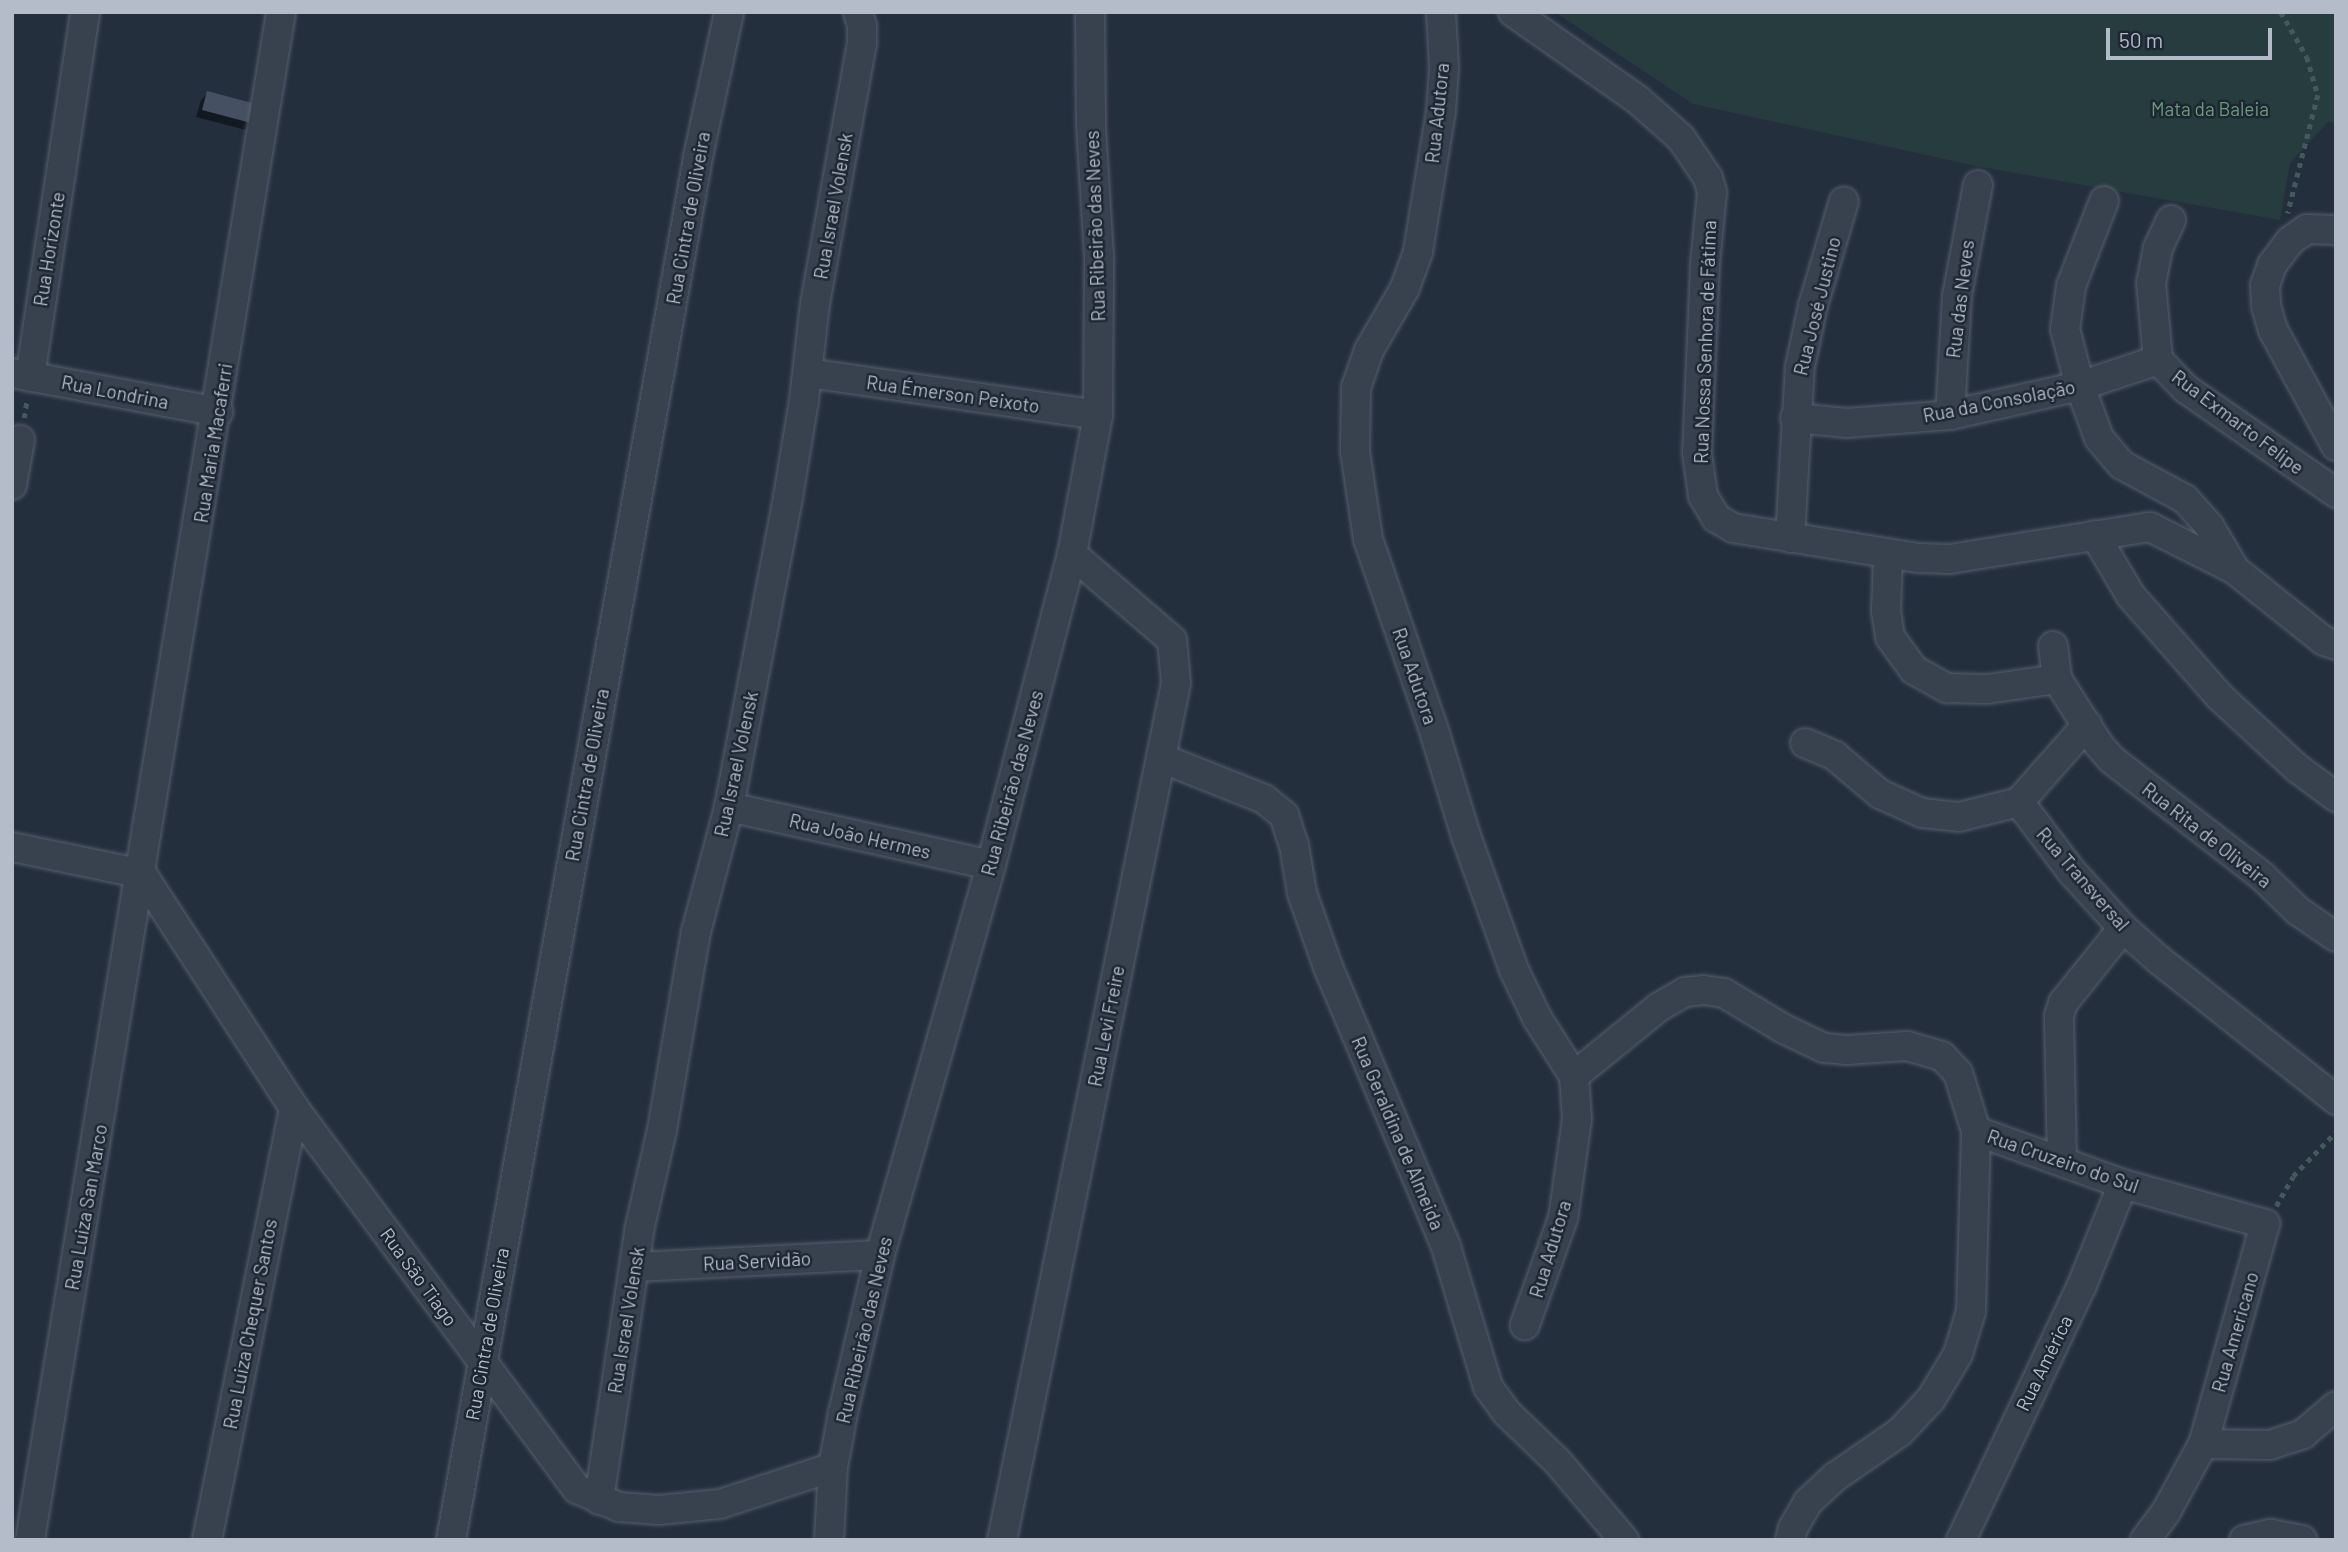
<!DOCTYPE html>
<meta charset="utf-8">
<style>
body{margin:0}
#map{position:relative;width:2348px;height:1552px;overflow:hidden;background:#242f3e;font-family:Barlow,sans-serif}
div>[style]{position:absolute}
.green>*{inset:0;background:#263c3f}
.shadow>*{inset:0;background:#0007}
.building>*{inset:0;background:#455162}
.path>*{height:4.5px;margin-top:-2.25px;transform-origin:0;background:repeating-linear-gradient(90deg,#44595c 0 5px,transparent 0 10px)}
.roads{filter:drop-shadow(0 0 2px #565f6c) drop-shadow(0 0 2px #565f6c)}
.minor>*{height:28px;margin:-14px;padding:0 14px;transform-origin:14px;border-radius:14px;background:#38414e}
span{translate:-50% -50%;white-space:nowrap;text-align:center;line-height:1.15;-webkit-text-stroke:5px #1d2633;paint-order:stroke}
.park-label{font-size:19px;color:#6b9a76}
.street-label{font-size:19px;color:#b4bcc9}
.frame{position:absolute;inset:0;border:14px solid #b4bcc9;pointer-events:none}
.scale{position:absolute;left:2106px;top:28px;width:166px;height:32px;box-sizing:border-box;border:4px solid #b4bcc9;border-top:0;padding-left:9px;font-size:21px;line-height:24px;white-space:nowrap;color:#b4bcc9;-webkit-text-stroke:5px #1d2633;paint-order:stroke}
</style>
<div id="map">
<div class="green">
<div style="clip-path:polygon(1555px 12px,2336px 12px,2336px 123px,2328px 122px,2290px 163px,2280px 220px,1976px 166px,1693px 104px)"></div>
</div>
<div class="shadow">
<div style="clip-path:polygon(208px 93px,253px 123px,246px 130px,196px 117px,201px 100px)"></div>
</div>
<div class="building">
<div style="clip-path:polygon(207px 91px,260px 105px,255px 124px,202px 110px)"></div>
</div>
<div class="path">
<div style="left:2281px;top:12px;width:52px;rotate:60deg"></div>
<div style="left:2307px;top:57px;width:40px;rotate:74deg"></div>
<div style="left:2318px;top:95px;width:122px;rotate:104.3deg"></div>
<div style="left:24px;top:418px;width:19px;rotate:-81deg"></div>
<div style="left:2276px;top:1206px;width:34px;rotate:-60deg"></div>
<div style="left:2293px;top:1176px;width:62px;rotate:-45.7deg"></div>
</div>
<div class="roads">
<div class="minor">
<div style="left:1441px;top:12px;width:55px;rotate:86.9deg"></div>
<div style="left:1444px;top:67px;width:44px;rotate:93.9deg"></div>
<div style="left:1441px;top:111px;width:143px;rotate:99.3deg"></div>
<div style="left:1418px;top:252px;width:38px;rotate:110deg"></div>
<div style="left:1405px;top:288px;width:72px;rotate:120.1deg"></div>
<div style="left:1369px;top:350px;width:39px;rotate:109deg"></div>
<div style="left:1356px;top:387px;width:64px;rotate:90.9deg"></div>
<div style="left:1355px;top:451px;width:89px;rotate:81.6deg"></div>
<div style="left:1368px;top:539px;width:206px;rotate:71deg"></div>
<div style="left:1435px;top:734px;width:107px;rotate:73.1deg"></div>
<div style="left:1466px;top:836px;width:142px;rotate:70.3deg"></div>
<div style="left:1514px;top:970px;width:53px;rotate:64.4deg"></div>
<div style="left:1537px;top:1018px;width:69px;rotate:57.5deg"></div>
<div style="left:1574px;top:1076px;width:43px;rotate:86deg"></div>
<div style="left:1577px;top:1119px;width:100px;rotate:98deg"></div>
<div style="left:1563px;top:1218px;width:114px;rotate:109.6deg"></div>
<div style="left:1513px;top:12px;width:153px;rotate:35.1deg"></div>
<div style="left:1638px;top:100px;width:57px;rotate:41.5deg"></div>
<div style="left:1681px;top:138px;width:48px;rotate:56deg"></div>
<div style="left:1708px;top:178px;width:15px;rotate:74deg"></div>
<div style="left:1712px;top:192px;width:73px;rotate:95.5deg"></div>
<div style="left:1705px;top:265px;width:188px;rotate:92.4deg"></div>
<div style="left:1697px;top:453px;width:43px;rotate:82.1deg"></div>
<div style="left:1703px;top:496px;width:26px;rotate:59deg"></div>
<div style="left:1716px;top:518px;width:20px;rotate:30deg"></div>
<div style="left:1733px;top:528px;width:188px;rotate:9.2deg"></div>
<div style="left:1919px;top:558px;width:31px;rotate:2deg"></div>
<div style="left:1950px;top:559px;width:203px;rotate:-9.1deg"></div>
<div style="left:2150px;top:527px;width:95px;rotate:26.8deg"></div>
<div style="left:2235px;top:570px;width:114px;rotate:38.6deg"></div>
<div style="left:2324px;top:641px;width:13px;rotate:18deg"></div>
<div style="left:2104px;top:201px;width:91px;rotate:111.2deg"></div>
<div style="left:2071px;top:286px;width:43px;rotate:97.9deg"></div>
<div style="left:2065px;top:329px;width:59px;rotate:75.3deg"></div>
<div style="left:2080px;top:386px;width:55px;rotate:69.9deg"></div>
<div style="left:2099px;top:438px;width:35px;rotate:50deg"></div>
<div style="left:2122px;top:465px;width:72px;rotate:28.4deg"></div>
<div style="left:2185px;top:499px;width:36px;rotate:48deg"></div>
<div style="left:2209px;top:526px;width:51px;rotate:59.4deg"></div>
<div style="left:2171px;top:220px;width:31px;rotate:115deg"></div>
<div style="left:2158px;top:248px;width:36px;rotate:101deg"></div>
<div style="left:2151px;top:283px;width:77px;rotate:84.8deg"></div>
<div style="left:2158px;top:360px;width:40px;rotate:46deg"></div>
<div style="left:2186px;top:389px;width:183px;rotate:34.7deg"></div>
<div style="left:2336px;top:230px;width:29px;rotate:-178deg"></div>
<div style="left:2307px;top:229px;width:21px;rotate:145deg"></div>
<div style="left:2290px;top:241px;width:30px;rotate:127deg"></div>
<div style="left:2272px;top:265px;width:21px;rotate:109deg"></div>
<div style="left:2265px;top:285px;width:21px;rotate:87deg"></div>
<div style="left:2266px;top:306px;width:25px;rotate:74deg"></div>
<div style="left:2273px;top:330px;width:132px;rotate:61.5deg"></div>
<div style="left:12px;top:373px;width:210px;rotate:10.7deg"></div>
<div style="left:808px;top:373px;width:293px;rotate:8.2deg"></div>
<div style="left:30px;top:377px;width:369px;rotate:-81.4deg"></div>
<div style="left:1950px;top:415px;width:119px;rotate:-86.6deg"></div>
<div style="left:1957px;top:296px;width:113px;rotate:-79.3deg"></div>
<div style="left:1795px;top:418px;width:52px;rotate:5.5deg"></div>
<div style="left:1847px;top:423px;width:103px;rotate:-4.4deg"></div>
<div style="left:1950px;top:415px;width:133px;rotate:-12.6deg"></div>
<div style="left:2080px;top:386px;width:82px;rotate:-18.4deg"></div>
<div style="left:12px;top:485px;width:46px;rotate:-79.9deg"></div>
<div style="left:2095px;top:535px;width:71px;rotate:59.5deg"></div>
<div style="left:2131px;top:596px;width:135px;rotate:48.6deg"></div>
<div style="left:2220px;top:697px;width:105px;rotate:42.7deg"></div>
<div style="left:2297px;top:768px;width:49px;rotate:36.6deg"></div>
<div style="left:1790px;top:538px;width:171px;rotate:-86.7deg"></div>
<div style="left:1800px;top:367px;width:62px;rotate:-78deg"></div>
<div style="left:1813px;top:306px;width:109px;rotate:-73.6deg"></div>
<div style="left:1888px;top:555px;width:56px;rotate:92deg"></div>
<div style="left:1886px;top:611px;width:26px;rotate:81deg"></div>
<div style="left:1890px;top:637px;width:41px;rotate:54deg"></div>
<div style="left:1914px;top:670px;width:38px;rotate:29deg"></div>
<div style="left:1947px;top:688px;width:40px;rotate:1.4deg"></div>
<div style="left:1987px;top:689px;width:71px;rotate:-8.1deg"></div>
<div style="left:2053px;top:646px;width:33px;rotate:83deg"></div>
<div style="left:2057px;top:679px;width:78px;rotate:57.5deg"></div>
<div style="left:2099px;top:745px;width:18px;rotate:49deg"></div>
<div style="left:2111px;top:759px;width:192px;rotate:37.8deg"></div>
<div style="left:2263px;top:877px;width:49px;rotate:44.2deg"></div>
<div style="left:2298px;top:911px;width:46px;rotate:34.4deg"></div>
<div style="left:1805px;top:743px;width:33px;rotate:23deg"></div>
<div style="left:1835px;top:756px;width:59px;rotate:40.2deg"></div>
<div style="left:1880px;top:794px;width:46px;rotate:24.3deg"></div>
<div style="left:1922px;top:813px;width:37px;rotate:6deg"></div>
<div style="left:1959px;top:817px;width:62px;rotate:-14deg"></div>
<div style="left:2019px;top:802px;width:88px;rotate:52.9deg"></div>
<div style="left:2072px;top:872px;width:76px;rotate:47.7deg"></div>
<div style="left:2123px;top:928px;width:48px;rotate:41.6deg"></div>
<div style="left:2159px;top:960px;width:226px;rotate:38.3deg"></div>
<div style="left:1161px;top:758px;width:111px;rotate:21.7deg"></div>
<div style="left:1264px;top:799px;width:26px;rotate:39deg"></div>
<div style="left:1284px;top:815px;width:32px;rotate:72deg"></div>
<div style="left:1294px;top:845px;width:49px;rotate:80.5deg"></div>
<div style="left:1302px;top:893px;width:78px;rotate:70.6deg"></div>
<div style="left:1328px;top:967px;width:304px;rotate:67.1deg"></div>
<div style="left:1446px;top:1247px;width:146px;rotate:73.3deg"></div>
<div style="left:1488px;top:1387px;width:31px;rotate:54deg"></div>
<div style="left:1506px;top:1412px;width:71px;rotate:43.9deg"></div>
<div style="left:1557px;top:1461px;width:104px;rotate:49.7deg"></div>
<div style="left:2019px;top:802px;width:103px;rotate:-48.6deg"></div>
<div style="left:729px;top:807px;width:268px;rotate:12.5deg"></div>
<div style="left:12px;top:847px;width:133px;rotate:11.7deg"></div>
<div style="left:142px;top:874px;width:279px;rotate:57deg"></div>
<div style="left:294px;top:1108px;width:475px;rotate:53.4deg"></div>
<div style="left:577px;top:1489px;width:46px;rotate:23.2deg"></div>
<div style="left:619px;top:1507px;width:40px;rotate:4.3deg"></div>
<div style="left:659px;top:1510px;width:61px;rotate:-5.6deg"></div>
<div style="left:720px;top:1504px;width:119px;rotate:-18.1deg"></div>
<div style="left:1574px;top:1076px;width:109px;rotate:-39.1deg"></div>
<div style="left:1659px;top:1007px;width:30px;rotate:-30deg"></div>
<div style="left:1685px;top:992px;width:18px;rotate:-6deg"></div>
<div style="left:1703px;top:990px;width:21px;rotate:8deg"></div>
<div style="left:1724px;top:993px;width:70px;rotate:31deg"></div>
<div style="left:1784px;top:1029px;width:44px;rotate:25.4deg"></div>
<div style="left:1824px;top:1048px;width:23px;rotate:5deg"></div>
<div style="left:1847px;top:1050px;width:60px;rotate:-3.8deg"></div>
<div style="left:1907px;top:1046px;width:36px;rotate:16deg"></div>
<div style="left:1942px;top:1056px;width:23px;rotate:47deg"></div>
<div style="left:1958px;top:1073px;width:61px;rotate:72.8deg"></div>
<div style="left:1976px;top:1131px;width:156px;rotate:19.8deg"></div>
<div style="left:2123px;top:1184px;width:148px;rotate:15.7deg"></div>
<div style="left:2265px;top:1224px;width:229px;rotate:105.7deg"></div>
<div style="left:2203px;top:1444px;width:77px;rotate:118.6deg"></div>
<div style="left:2166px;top:1512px;width:35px;rotate:127deg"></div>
<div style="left:2062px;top:1161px;width:145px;rotate:-91.2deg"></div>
<div style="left:2059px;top:1016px;width:14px;rotate:-73deg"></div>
<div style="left:2063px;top:1003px;width:96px;rotate:-51.3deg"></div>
<div style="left:635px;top:1267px;width:245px;rotate:-2.8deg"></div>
<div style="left:2203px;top:1444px;width:67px;rotate:0.9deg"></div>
<div style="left:2270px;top:1445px;width:35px;rotate:-18deg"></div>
<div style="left:2303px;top:1434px;width:43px;rotate:-40.3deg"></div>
<div style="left:599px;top:1500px;width:272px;rotate:-81.5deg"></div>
<div style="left:639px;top:1231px;width:104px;rotate:-77.2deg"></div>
<div style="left:662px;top:1130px;width:201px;rotate:-80.3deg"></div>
<div style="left:696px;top:932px;width:129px;rotate:-75.2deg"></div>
<div style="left:729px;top:807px;width:316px;rotate:-79.2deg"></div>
<div style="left:788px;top:497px;width:98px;rotate:-80.6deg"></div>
<div style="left:804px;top:400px;width:97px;rotate:-83.5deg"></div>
<div style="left:815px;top:304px;width:265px;rotate:-79.8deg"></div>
<div style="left:862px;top:43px;width:17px;rotate:-90deg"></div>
<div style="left:862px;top:26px;width:15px;rotate:-106deg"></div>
<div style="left:30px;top:1540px;width:1548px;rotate:-80.67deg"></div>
<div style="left:207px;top:1540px;width:441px;rotate:-78.6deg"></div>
<div style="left:451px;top:1540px;width:1405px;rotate:-79.87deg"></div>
<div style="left:698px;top:157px;width:148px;rotate:-77.9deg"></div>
<div style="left:829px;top:1540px;width:73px;rotate:-86.9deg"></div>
<div style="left:833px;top:1467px;width:55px;rotate:-79.5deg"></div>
<div style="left:843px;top:1413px;width:162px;rotate:-76.8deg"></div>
<div style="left:880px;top:1255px;width:405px;rotate:-74.1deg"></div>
<div style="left:991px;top:865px;width:321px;rotate:-75.4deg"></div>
<div style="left:1072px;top:554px;width:141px;rotate:-79.4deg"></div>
<div style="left:1098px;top:415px;width:158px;rotate:-89.6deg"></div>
<div style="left:1099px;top:257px;width:131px;rotate:-93.5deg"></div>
<div style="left:1091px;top:126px;width:114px;rotate:-90.5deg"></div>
<div style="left:1002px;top:1540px;width:874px;rotate:-78.52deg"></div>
<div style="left:1176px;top:683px;width:43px;rotate:-95.3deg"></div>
<div style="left:1172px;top:640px;width:132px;rotate:-139.3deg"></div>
<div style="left:1790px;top:1540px;width:12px;rotate:-76deg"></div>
<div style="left:1793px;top:1528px;width:30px;rotate:-60deg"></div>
<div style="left:1808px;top:1502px;width:37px;rotate:-43deg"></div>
<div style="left:1835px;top:1477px;width:79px;rotate:-34.7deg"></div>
<div style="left:1900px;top:1432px;width:45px;rotate:-46.8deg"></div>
<div style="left:1931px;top:1399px;width:52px;rotate:-59deg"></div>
<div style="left:1958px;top:1354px;width:45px;rotate:-73.2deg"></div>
<div style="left:1971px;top:1311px;width:180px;rotate:-88.4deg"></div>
<div style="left:1961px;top:1540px;width:282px;rotate:-64.6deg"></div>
<div style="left:2082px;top:1285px;width:109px;rotate:-67.9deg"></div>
<div style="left:2244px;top:1540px;width:28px;rotate:-13deg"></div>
<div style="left:2271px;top:1534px;width:32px;rotate:11deg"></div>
</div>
</div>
<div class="park-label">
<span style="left:2210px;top:109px">Mata da Baleia</span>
</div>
<div class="street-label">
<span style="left:1437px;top:113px;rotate:-84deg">Rua Adutora</span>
<span style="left:833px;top:206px;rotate:-80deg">Rua Israel Volensk</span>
<span style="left:688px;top:218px;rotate:-80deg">Rua Cintra de Oliveira</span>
<span style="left:1095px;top:226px;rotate:-92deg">Rua Ribeirão das Neves</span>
<span style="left:49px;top:249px;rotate:-81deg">Rua Horizonte</span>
<span style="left:1960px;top:299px;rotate:-83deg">Rua das Neves</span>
<span style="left:1817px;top:306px;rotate:-76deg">Rua José Justino</span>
<span style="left:1705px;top:342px;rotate:-88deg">Rua Nossa Senhora de Fátima</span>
<span style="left:115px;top:392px;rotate:11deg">Rua Londrina</span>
<span style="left:953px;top:394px;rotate:8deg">Rua Émerson Peixoto</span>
<span style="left:1999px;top:401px;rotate:-11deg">Rua da Consolação</span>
<span style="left:2238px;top:422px;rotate:37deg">Rua Exmarto Felipe</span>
<span style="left:213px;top:443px;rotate:-81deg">Rua Maria Macaferri</span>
<span style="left:1415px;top:676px;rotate:71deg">Rua Adutora</span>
<span style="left:736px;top:764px;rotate:-78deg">Rua Israel Volensk</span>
<span style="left:587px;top:775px;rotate:-80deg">Rua Cintra de Oliveira</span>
<span style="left:1012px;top:783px;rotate:-75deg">Rua Ribeirão das Neves</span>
<span style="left:2207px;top:835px;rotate:38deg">Rua Rita de Oliveira</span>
<span style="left:860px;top:836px;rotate:13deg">Rua João Hermes</span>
<span style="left:2083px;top:879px;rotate:49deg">Rua Transversal</span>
<span style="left:1106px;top:1026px;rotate:-79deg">Rua Levi Freire</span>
<span style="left:1398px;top:1133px;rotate:67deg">Rua Geraldina de Almeida</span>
<span style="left:2063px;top:1161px;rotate:19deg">Rua Cruzeiro do Sul</span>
<span style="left:86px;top:1207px;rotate:-80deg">Rua Luiza San Marco</span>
<span style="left:1550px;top:1249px;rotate:-73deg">Rua Adutora</span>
<span style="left:757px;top:1261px;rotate:-3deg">Rua Servidão</span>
<span style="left:419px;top:1277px;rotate:54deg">Rua São Tiago</span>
<span style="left:626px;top:1320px;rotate:-81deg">Rua Israel Volensk</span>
<span style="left:250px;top:1324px;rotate:-79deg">Rua Luiza Chequer Santos</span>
<span style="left:864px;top:1330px;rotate:-77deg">Rua Ribeirão das Neves</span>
<span style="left:2235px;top:1332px;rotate:-74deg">Rua Americano</span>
<span style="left:487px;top:1334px;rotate:-80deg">Rua Cintra de Oliveira</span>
<span style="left:2044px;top:1363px;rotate:-64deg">Rua América</span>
</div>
<div class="frame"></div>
<div class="scale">50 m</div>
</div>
